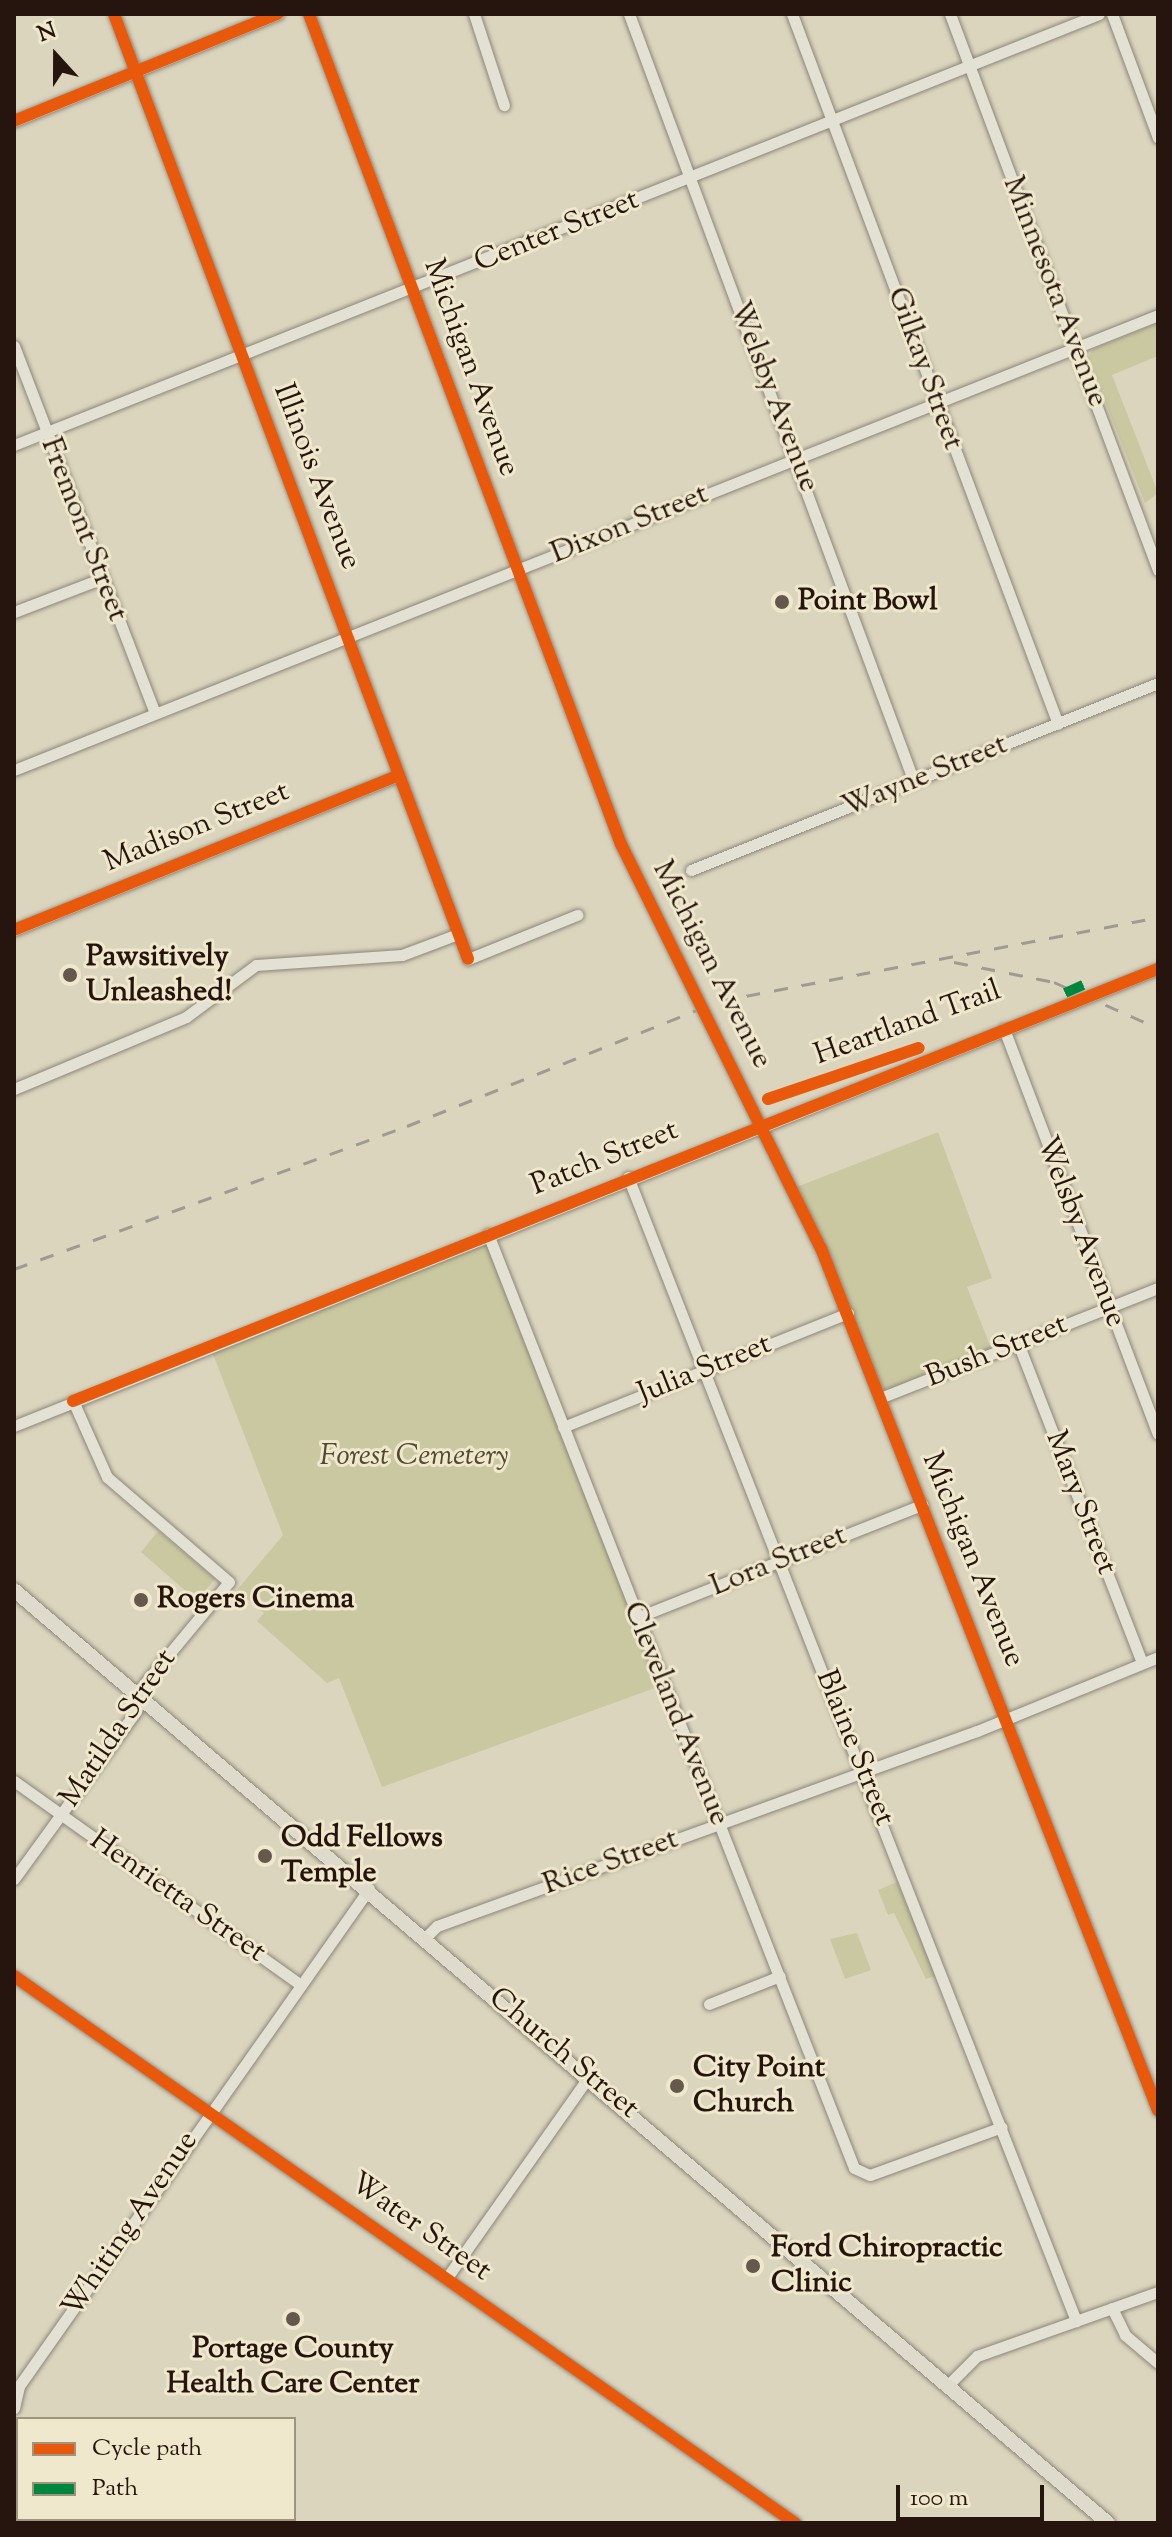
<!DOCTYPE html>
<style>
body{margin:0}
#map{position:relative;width:1172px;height:2537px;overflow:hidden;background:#dbd5be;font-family:"Sorts Mill Goudy",serif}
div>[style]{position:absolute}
.green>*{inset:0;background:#cac8a0}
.roads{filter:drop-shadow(0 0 2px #8c8679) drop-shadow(0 0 2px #8c8679)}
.minor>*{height:11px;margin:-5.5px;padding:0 5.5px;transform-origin:5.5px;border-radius:5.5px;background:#e3e0d4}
.major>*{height:14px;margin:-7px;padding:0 7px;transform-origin:7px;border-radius:7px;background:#dedacc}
.rail>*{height:3px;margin-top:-1.5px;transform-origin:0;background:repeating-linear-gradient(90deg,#a09b92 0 14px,transparent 0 28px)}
.quiet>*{height:10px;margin-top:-5px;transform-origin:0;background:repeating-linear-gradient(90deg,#00873e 0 20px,transparent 0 30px)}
.cycleway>*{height:12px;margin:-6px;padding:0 6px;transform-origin:6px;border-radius:6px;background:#e8590c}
.dots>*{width:22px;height:22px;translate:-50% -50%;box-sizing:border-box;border:4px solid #f0e8cc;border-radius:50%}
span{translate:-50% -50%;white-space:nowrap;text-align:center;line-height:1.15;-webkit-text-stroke:6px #f0e8cc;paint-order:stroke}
.street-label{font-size:30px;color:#25150e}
.poi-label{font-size:30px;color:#25150e;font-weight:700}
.left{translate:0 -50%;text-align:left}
.park-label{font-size:30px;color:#534832;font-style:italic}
.frame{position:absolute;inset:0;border:16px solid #25150e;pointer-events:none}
.legend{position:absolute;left:16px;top:2417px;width:280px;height:104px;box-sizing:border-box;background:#f0e8cc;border:2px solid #9f9480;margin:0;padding:10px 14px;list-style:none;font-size:24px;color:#25150e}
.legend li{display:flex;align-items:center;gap:16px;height:40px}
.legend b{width:40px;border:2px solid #9f9480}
.north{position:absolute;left:16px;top:16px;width:80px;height:80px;-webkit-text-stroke:6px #f0e8cc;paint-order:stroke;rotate:339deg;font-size:22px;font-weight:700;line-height:32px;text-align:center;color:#25150e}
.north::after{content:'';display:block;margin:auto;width:28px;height:36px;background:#25150e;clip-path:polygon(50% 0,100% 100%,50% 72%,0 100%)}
.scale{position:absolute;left:896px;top:2485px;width:148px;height:36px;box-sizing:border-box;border:4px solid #25150e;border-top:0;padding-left:10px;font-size:24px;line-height:28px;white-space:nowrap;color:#25150e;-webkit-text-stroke:6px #f0e8cc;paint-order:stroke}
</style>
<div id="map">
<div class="green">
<div style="clip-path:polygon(1158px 323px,1158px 356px,1112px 375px,1158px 493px,1145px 503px,1088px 358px,1093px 349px)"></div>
<div style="clip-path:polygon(938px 1132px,992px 1278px,967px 1287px,993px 1353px,880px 1398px,794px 1188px)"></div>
<div style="clip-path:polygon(488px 1234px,636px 1618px,655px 1688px,382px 1787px,339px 1678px,327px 1683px,257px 1621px,264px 1613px,237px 1590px,283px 1535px,209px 1344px)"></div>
<div style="clip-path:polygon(158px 1531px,215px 1579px,197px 1601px,141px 1552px)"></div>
<div style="clip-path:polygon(897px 1882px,936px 1976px,926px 1979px,894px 1913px,888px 1915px,878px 1890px)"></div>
<div style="clip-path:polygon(857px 1933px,871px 1970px,845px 1979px,830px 1939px)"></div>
</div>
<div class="roads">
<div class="minor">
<div style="left:114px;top:14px;width:1009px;rotate:69.46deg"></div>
<div style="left:468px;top:959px;width:118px;rotate:-22deg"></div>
<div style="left:309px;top:14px;width:887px;rotate:69.4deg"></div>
<div style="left:621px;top:844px;width:451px;rotate:63.7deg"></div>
<div style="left:821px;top:1248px;width:926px;rotate:68.65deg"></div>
<div style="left:474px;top:14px;width:96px;rotate:71.8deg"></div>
<div style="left:629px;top:14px;width:819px;rotate:69.64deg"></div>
<div style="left:792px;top:14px;width:758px;rotate:69.46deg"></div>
<div style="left:950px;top:14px;width:594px;rotate:69.49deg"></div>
<div style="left:1112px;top:14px;width:132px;rotate:69.6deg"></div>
<div style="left:14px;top:121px;width:285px;rotate:-22.1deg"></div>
<div style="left:14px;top:346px;width:393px;rotate:69deg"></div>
<div style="left:14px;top:445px;width:1167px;rotate:-21.66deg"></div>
<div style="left:14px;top:612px;width:92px;rotate:-21deg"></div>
<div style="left:14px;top:770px;width:1231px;rotate:-21.69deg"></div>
<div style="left:691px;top:870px;width:503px;rotate:-21.82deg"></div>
<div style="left:14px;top:930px;width:415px;rotate:-21.9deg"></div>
<div style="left:1004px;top:1029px;width:433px;rotate:69.2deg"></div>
<div style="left:14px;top:1089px;width:186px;rotate:-22.7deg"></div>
<div style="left:186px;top:1017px;width:87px;rotate:-36.6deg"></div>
<div style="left:256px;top:965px;width:146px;rotate:-3.9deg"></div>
<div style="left:402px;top:955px;width:60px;rotate:-20.6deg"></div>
<div style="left:628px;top:1177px;width:1229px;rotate:68.61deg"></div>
<div style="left:488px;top:1234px;width:1003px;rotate:68.6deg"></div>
<div style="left:854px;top:2168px;width:17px;rotate:24deg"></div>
<div style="left:870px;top:2175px;width:140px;rotate:-20deg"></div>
<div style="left:1018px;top:1343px;width:343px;rotate:68.8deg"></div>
<div style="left:880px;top:1398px;width:299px;rotate:-21.6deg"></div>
<div style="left:14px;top:1426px;width:1232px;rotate:-21.78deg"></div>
<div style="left:563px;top:1427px;width:307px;rotate:-21.8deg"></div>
<div style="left:636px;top:1618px;width:308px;rotate:-21.6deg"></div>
<div style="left:14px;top:1781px;width:352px;rotate:35.4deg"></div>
<div style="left:14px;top:1879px;width:208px;rotate:-54deg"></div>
<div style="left:136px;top:1711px;width:29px;rotate:-72deg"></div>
<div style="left:145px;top:1683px;width:131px;rotate:-50.3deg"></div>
<div style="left:229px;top:1582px;width:161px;rotate:-139.3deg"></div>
<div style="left:107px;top:1477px;width:83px;rotate:-114.1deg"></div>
<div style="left:425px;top:1938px;width:17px;rotate:-45deg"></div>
<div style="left:437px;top:1926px;width:574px;rotate:-19.86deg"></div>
<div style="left:977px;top:1731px;width:196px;rotate:-22.2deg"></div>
<div style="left:14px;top:1976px;width:954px;rotate:35.01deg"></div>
<div style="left:709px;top:2004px;width:76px;rotate:-21.5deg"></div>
<div style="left:446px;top:2279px;width:248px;rotate:-54.8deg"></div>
<div style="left:1112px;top:2308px;width:30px;rotate:64deg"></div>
<div style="left:1125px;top:2335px;width:43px;rotate:40.3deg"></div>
<div style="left:949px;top:2384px;width:40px;rotate:-45deg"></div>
<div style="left:977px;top:2356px;width:192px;rotate:-19.5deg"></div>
<div style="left:14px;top:2408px;width:23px;rotate:-77deg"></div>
<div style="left:19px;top:2386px;width:608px;rotate:-54.85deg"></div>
<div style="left:14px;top:2462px;width:12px;rotate:70deg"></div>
<div style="left:34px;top:2519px;width:4px;rotate:63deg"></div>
</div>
<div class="major">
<div style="left:14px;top:1590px;width:1438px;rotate:40.46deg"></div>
</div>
</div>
<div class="rail">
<div style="left:954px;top:962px;width:102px;rotate:11.3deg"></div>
<div style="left:1054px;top:982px;width:114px;rotate:23.9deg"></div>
<div style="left:14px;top:1269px;width:418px;rotate:-20deg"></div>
<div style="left:407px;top:1126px;width:336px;rotate:-21.8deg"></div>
<div style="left:719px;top:1001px;width:447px;rotate:-10.8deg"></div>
</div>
<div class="quiet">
<div style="left:1065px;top:993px;width:20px;rotate:-24deg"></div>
</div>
<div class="cycleway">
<div style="left:114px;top:14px;width:1009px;rotate:69.46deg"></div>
<div style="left:309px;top:14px;width:887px;rotate:69.4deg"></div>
<div style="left:621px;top:844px;width:451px;rotate:63.7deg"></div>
<div style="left:821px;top:1248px;width:926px;rotate:68.65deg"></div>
<div style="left:14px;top:121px;width:285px;rotate:-22.1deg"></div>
<div style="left:14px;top:930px;width:415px;rotate:-21.9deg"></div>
<div style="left:768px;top:1099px;width:159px;rotate:-18.7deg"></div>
<div style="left:73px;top:1401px;width:1168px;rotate:-21.71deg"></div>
<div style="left:14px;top:1976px;width:954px;rotate:35.01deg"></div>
</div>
<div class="dots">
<div style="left:782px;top:602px;background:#65584c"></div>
<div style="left:70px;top:975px;background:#65584c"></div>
<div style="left:141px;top:1600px;background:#65584c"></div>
<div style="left:265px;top:1856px;background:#65584c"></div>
<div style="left:677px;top:2086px;background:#65584c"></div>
<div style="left:753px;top:2266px;background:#65584c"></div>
<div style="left:293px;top:2319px;background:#65584c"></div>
</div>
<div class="street-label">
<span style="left:557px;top:232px;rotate:-22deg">Center Street</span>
<span style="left:1054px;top:292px;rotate:69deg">Minnesota Avenue</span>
<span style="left:470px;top:368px;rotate:70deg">Michigan Avenue</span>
<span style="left:924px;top:369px;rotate:70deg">Gilkay Street</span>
<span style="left:773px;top:397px;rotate:69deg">Welsby Avenue</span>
<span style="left:316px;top:477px;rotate:69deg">Illinois Avenue</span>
<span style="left:630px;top:525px;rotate:-22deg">Dixon Street</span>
<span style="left:83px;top:530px;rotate:69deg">Fremont Street</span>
<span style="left:925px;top:777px;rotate:-22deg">Wayne Street</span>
<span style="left:197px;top:828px;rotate:-22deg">Madison Street</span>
<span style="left:711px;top:965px;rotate:63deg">Michigan Avenue</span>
<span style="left:908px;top:1024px;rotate:-20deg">Heartland Trail</span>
<span style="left:605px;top:1159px;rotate:-22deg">Patch Street</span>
<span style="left:1080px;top:1232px;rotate:69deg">Welsby Avenue</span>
<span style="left:997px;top:1352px;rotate:-22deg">Bush Street</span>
<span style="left:705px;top:1370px;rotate:-22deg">Julia Street</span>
<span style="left:1080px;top:1503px;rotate:69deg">Mary Street</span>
<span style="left:972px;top:1560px;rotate:68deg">Michigan Avenue</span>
<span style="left:779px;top:1562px;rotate:-22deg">Lora Street</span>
<span style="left:675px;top:1714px;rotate:68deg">Cleveland Avenue</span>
<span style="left:119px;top:1729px;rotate:-56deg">Matilda Street</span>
<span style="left:854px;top:1748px;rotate:68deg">Blaine Street</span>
<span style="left:611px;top:1863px;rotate:-20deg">Rice Street</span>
<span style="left:177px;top:1897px;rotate:35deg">Henrietta Street</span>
<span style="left:563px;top:2054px;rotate:40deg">Church Street</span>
<span style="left:131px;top:2225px;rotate:-56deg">Whiting Avenue</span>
<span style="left:420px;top:2228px;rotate:35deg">Water Street</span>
</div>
<div class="poi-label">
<span class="left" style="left:798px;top:602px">Point Bowl</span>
<span class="left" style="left:86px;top:975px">Pawsitively<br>Unleashed!</span>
<span class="left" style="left:157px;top:1600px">Rogers Cinema</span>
<span class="left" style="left:281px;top:1856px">Odd Fellows<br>Temple</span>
<span class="left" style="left:693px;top:2086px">City Point<br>Church</span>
<span class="left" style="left:771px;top:2266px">Ford Chiropractic<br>Clinic</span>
<span style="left:293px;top:2367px">Portage County<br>Health Care Center</span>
</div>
<div class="park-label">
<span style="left:414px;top:1457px">Forest Cemetery</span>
</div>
<div class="frame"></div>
<ul class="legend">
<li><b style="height:10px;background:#e8590c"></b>Cycle path</li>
<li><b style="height:10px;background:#00873e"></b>Path</li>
</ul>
<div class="north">N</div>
<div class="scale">100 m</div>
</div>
